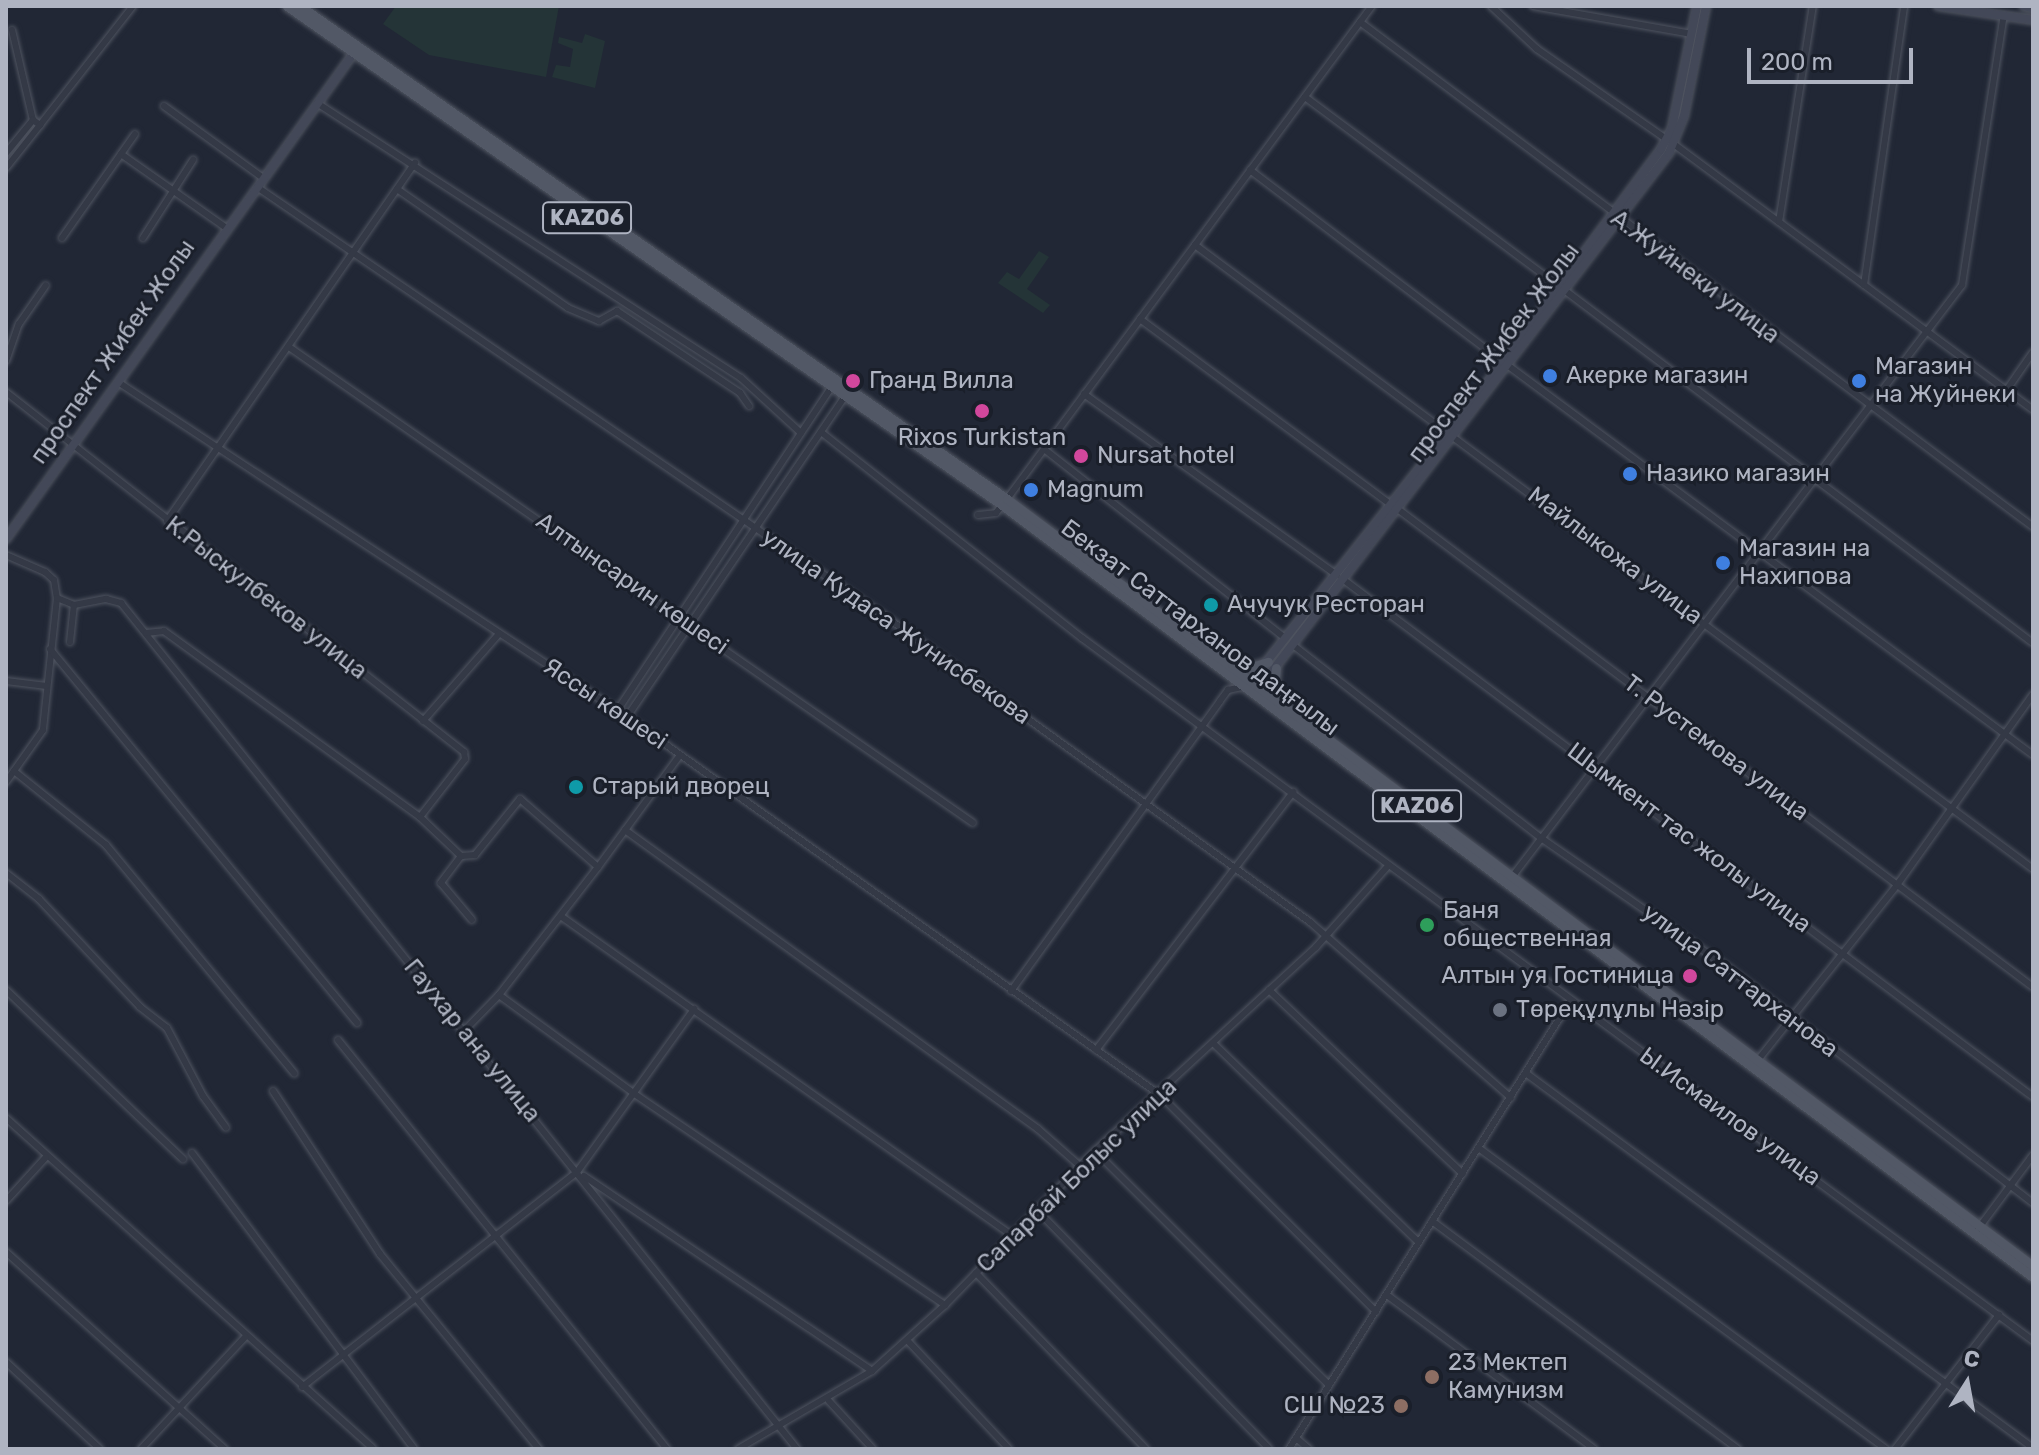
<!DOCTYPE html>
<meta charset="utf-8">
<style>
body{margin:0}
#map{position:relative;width:2039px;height:1455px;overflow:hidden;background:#212735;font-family:Rubik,sans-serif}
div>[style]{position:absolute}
.green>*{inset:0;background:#243437}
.roads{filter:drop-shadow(0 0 2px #4f5460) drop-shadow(0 0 2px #4f5460)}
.street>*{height:6px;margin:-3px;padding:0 3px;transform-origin:3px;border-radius:3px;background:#343946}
.secondary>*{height:8px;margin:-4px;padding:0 4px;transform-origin:4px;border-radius:4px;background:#434858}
.primary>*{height:9px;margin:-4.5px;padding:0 4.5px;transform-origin:4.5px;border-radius:4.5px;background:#525866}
.dots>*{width:22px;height:22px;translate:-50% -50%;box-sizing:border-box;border:4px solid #1a1f2a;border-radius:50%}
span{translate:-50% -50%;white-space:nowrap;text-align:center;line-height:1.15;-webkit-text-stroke:6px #1a1f2a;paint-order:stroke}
.shield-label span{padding:2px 6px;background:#1a1f2a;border:2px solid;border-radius:6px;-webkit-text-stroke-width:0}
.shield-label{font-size:22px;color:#afb4c2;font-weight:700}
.street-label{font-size:24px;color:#afb4c2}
.poi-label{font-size:24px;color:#afb4c2}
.left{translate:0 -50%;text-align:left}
.right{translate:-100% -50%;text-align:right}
.frame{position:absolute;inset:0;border:8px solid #afb4c2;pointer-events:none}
.north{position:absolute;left:1927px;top:1343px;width:80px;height:80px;-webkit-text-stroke:6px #1a1f2a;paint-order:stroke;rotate:11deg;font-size:22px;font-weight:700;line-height:32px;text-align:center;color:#afb4c2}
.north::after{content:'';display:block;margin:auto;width:28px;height:36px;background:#afb4c2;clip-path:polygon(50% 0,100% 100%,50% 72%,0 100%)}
.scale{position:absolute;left:1747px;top:48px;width:166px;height:36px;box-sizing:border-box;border:4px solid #afb4c2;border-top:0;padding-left:10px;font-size:24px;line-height:28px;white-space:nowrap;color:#afb4c2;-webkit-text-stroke:6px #1a1f2a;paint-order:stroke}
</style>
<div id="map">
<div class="green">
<div style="clip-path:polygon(396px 6px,559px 6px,546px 77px,429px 55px,383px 24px)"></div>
<div style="clip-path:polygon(585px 34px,605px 41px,595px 88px,552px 77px,556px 65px,570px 67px,573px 49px,558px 43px,559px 37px,582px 43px)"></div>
<div style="clip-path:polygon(1039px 251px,1049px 257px,1027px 289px,1050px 305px,1043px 313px,998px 283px,1007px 272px,1019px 279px)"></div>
</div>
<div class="roads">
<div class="street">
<div style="left:1491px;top:6px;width:63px;rotate:43.1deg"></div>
<div style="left:1537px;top:49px;width:157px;rotate:34.9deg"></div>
<div style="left:1533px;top:6px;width:160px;rotate:10deg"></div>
<div style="left:1360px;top:22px;width:841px;rotate:36.88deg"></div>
<div style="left:12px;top:30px;width:92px;rotate:76.9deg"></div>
<div style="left:1305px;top:97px;width:317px;rotate:36.7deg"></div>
<div style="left:317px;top:103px;width:505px;rotate:32.97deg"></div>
<div style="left:741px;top:378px;width:81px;rotate:42.5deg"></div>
<div style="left:164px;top:106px;width:122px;rotate:36deg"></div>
<div style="left:1675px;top:145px;width:445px;rotate:36.5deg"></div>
<div style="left:6px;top:153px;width:43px;rotate:-50.7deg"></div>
<div style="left:33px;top:120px;width:9px;rotate:36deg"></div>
<div style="left:40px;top:125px;width:151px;rotate:-52deg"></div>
<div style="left:121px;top:154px;width:127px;rotate:35.1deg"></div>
<div style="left:6px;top:168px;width:55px;rotate:-51.7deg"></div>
<div style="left:1250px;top:170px;width:318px;rotate:37.2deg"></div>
<div style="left:257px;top:187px;width:771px;rotate:34.37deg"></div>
<div style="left:893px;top:622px;width:514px;rotate:35.73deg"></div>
<div style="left:1310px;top:922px;width:267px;rotate:41.2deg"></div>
<div style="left:397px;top:189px;width:208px;rotate:34.8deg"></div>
<div style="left:568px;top:308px;width:34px;rotate:23deg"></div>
<div style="left:599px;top:321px;width:21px;rotate:-29deg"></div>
<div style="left:617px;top:311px;width:148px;rotate:33.7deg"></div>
<div style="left:740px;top:393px;width:16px;rotate:55deg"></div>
<div style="left:1779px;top:222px;width:219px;rotate:-81.1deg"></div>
<div style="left:62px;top:238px;width:127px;rotate:-54.9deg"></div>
<div style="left:143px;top:238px;width:93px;rotate:-57.3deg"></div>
<div style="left:1195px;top:245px;width:1045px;rotate:36.67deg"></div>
<div style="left:1864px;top:285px;width:282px;rotate:-81.8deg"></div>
<div style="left:1567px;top:292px;width:583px;rotate:36.99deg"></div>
<div style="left:1140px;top:319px;width:312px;rotate:36.5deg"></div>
<div style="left:289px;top:347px;width:833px;rotate:34.83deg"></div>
<div style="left:6px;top:361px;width:39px;rotate:-71deg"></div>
<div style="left:19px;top:324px;width:47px;rotate:-55.3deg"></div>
<div style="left:1510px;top:367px;width:651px;rotate:36.57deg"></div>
<div style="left:118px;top:382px;width:609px;rotate:33.35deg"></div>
<div style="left:627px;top:717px;width:653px;rotate:35.34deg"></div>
<div style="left:1160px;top:1095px;width:306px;rotate:45.1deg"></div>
<div style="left:2006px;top:391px;width:47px;rotate:-55.3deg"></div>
<div style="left:6px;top:392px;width:583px;rotate:38.17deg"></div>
<div style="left:464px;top:752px;width:7px;rotate:82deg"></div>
<div style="left:465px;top:759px;width:73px;rotate:127.8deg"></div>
<div style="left:1084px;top:394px;width:311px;rotate:35.6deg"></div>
<div style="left:821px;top:432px;width:333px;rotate:38.3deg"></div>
<div style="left:1082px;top:638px;width:1183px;rotate:36.47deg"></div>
<div style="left:1044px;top:449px;width:306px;rotate:38.1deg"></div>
<div style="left:1007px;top:499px;width:613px;rotate:-53.49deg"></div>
<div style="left:1399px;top:510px;width:793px;rotate:36.96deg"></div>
<div style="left:978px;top:515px;width:18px;rotate:-6deg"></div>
<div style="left:996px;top:513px;width:10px;rotate:-53deg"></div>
<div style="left:167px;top:521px;width:436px;rotate:-55.3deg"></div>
<div style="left:6px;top:555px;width:43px;rotate:23.6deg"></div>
<div style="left:45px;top:572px;width:12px;rotate:42deg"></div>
<div style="left:54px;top:580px;width:18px;rotate:81deg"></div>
<div style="left:57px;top:598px;width:133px;rotate:96.1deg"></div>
<div style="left:43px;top:730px;width:64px;rotate:125.4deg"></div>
<div style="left:1344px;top:580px;width:861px;rotate:36.88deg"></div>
<div style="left:57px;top:598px;width:18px;rotate:22deg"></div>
<div style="left:74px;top:605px;width:33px;rotate:-11deg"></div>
<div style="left:106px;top:599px;width:16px;rotate:15deg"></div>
<div style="left:121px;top:603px;width:1083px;rotate:51.37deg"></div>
<div style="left:146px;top:633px;width:18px;rotate:-6deg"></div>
<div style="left:164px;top:631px;width:316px;rotate:36deg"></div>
<div style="left:420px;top:817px;width:57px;rotate:43.6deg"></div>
<div style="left:461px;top:856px;width:34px;rotate:127deg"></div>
<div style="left:441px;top:883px;width:48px;rotate:50deg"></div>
<div style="left:70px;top:642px;width:37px;rotate:-84deg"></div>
<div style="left:1293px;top:645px;width:314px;rotate:37.9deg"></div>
<div style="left:1541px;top:838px;width:230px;rotate:34.7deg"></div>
<div style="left:1730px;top:969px;width:383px;rotate:37.7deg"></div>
<div style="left:50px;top:649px;width:484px;rotate:50.6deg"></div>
<div style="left:6px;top:681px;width:41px;rotate:7deg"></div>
<div style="left:617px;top:711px;width:390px;rotate:-56.5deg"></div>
<div style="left:627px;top:717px;width:388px;rotate:-55.8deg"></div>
<div style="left:423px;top:721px;width:116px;rotate:-48.9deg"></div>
<div style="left:14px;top:771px;width:118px;rotate:38.8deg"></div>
<div style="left:106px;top:845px;width:296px;rotate:50.5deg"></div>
<div style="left:625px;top:830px;width:510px;rotate:35.9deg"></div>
<div style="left:1038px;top:1129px;width:56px;rotate:41.4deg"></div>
<div style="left:461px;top:856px;width:14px;rotate:-4deg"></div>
<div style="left:475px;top:855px;width:72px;rotate:-51.2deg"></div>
<div style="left:520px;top:799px;width:103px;rotate:41.1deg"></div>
<div style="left:598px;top:867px;width:139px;rotate:-53.8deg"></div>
<div style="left:6px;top:873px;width:42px;rotate:38.2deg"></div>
<div style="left:39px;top:899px;width:148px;rotate:46.9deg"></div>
<div style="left:140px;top:1007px;width:34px;rotate:38deg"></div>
<div style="left:167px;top:1028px;width:77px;rotate:62.1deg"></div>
<div style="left:203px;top:1096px;width:39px;rotate:54deg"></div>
<div style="left:1512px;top:877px;width:744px;rotate:-52.76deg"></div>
<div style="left:1962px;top:285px;width:273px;rotate:-81.2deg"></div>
<div style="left:562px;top:917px;width:549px;rotate:35.28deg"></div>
<div style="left:6px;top:990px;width:245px;rotate:43.7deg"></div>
<div style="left:1269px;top:990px;width:267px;rotate:43.5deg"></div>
<div style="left:1011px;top:991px;width:357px;rotate:-54.2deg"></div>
<div style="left:1220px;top:701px;width:14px;rotate:-54deg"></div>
<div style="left:1228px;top:690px;width:14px;rotate:-12deg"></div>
<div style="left:499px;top:995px;width:170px;rotate:36.1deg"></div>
<div style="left:636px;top:1095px;width:374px;rotate:34.2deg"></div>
<div style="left:464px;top:1031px;width:50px;rotate:-45.8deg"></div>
<div style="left:499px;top:995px;width:162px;rotate:-52.3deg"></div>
<div style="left:338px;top:1040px;width:525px;rotate:51.19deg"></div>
<div style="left:1214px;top:1044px;width:284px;rotate:44.1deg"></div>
<div style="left:1096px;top:1050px;width:325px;rotate:-52.6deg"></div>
<div style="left:1758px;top:1060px;width:223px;rotate:-51.5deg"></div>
<div style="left:1897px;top:885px;width:234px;rotate:-54.5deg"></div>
<div style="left:1527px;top:1074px;width:629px;rotate:36.47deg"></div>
<div style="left:273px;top:1091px;width:195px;rotate:56.7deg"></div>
<div style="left:380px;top:1254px;width:252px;rotate:50.8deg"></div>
<div style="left:6px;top:1118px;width:494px;rotate:42deg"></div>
<div style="left:1480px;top:1149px;width:505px;rotate:36.46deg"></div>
<div style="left:1095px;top:1151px;width:331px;rotate:45deg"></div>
<div style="left:192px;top:1153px;width:370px;rotate:53.1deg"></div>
<div style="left:584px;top:1176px;width:348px;rotate:34.1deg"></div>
<div style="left:6px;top:1201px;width:59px;rotate:-47.7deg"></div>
<div style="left:1036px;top:1209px;width:334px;rotate:45.8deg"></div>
<div style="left:1432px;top:1221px;width:382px;rotate:36.7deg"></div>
<div style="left:1978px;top:1229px;width:92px;rotate:-53.4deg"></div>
<div style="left:6px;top:1252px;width:295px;rotate:42deg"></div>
<div style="left:976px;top:1273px;width:245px;rotate:46deg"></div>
<div style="left:1387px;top:1295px;width:258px;rotate:36.6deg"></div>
<div style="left:907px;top:1340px;width:149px;rotate:46.9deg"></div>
<div style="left:6px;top:1362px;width:128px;rotate:42.8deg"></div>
<div style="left:302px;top:1387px;width:349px;rotate:-38deg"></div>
<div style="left:577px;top:1172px;width:201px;rotate:-54.3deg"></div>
<div style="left:829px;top:1401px;width:65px;rotate:47.5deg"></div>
<div style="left:1296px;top:1438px;width:17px;rotate:40deg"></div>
<div style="left:141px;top:1449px;width:153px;rotate:-47.1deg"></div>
<div style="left:738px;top:1449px;width:155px;rotate:-30.2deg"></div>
<div style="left:872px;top:1371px;width:98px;rotate:-42.1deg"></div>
<div style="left:945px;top:1305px;width:215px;rotate:-45.8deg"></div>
<div style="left:1095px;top:1151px;width:301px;rotate:-42.7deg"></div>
<div style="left:1316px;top:947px;width:108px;rotate:-48.4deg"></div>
<div style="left:1289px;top:1449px;width:530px;rotate:-57.87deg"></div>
<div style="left:1895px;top:1449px;width:170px;rotate:-52.2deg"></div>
</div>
<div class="secondary">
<div style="left:1938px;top:6px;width:96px;rotate:8.4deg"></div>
<div style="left:2024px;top:6px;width:9px;rotate:13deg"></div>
<div style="left:6px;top:539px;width:601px;rotate:-54.41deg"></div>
<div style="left:1249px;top:684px;width:410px;rotate:-51.7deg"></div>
<div style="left:1503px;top:362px;width:265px;rotate:-53.4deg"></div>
<div style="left:1661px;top:149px;width:24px;rotate:-62deg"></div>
<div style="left:1672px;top:128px;width:125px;rotate:-78.4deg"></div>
<div style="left:1257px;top:691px;width:678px;rotate:-52.56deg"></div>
<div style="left:1669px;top:153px;width:40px;rotate:-68deg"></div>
<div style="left:1684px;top:116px;width:112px;rotate:-78.7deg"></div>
</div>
<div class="primary">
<div style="left:287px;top:6px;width:872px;rotate:34.91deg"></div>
<div style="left:1002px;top:505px;width:1288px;rotate:36.83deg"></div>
<div style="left:300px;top:6px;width:862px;rotate:34.89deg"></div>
<div style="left:1007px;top:499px;width:1281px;rotate:36.78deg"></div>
<div style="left:1232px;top:664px;width:17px;rotate:13deg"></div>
<div style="left:1249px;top:668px;width:20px;rotate:-18deg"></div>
<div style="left:1276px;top:668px;width:19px;rotate:96deg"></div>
<div style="left:1274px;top:687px;width:16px;rotate:55deg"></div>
</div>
</div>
<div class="dots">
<div style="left:1550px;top:376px;background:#3f7fe0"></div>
<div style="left:853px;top:381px;background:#d1479c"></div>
<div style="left:1859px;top:381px;background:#3f7fe0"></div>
<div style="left:982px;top:411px;background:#d1479c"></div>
<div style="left:1081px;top:456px;background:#d1479c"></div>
<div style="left:1630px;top:474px;background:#3f7fe0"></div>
<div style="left:1031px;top:490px;background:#3f7fe0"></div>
<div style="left:1723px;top:563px;background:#3f7fe0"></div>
<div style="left:1211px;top:605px;background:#0f9aa8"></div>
<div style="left:576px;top:787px;background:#0f9aa8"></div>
<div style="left:1427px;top:925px;background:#2e9e5b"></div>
<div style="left:1690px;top:976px;background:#d1479c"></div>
<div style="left:1500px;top:1010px;background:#6b7280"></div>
<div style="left:1432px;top:1377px;background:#8d6e63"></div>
<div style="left:1401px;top:1406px;background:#8d6e63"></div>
</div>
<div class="shield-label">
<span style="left:587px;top:218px">KАZ06</span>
<span style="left:1417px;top:806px">KАZ06</span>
</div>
<div class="street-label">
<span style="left:1695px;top:277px;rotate:37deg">А.Жуйнеки улица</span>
<span style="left:113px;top:352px;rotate:-55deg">проспект Жибек Жолы</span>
<span style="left:1494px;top:353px;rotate:-53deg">проспект Жибек Жолы</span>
<span style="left:1615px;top:556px;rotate:37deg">Майлыкожа улица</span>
<span style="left:632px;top:584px;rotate:35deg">Алтынсарин көшесі</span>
<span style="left:266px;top:598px;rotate:38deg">К.Рыскулбеков улица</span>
<span style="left:896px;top:627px;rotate:35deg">улица Кудаса Жунисбекова</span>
<span style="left:1200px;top:628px;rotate:37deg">Бекзат Саттарханов даңғылы</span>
<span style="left:605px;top:704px;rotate:34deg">Яссы көшесі</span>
<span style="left:1716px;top:748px;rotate:37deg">Т. Рустемова улица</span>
<span style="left:1689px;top:838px;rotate:37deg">Шымкент тас жолы улица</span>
<span style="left:1740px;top:981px;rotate:37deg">улица Саттарханова</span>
<span style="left:472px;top:1041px;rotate:51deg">Гаухар ана улица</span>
<span style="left:1730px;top:1117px;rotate:36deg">Ы.Исмаилов улица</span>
<span style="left:1077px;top:1176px;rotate:-44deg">Сапарбай Болыс улица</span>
</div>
<div class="poi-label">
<span class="left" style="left:1875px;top:381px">Магазин<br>на Жуйнеки</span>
<span class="left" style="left:1566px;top:376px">Акерке магазин</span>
<span class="left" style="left:869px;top:381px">Гранд Вилла</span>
<span style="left:982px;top:438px">Rixos Turkistan</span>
<span class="left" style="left:1097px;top:456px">Nursat hotel</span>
<span class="left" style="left:1646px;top:474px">Назико магазин</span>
<span class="left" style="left:1047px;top:490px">Magnum</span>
<span class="left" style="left:1739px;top:563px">Магазин на<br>Нахипова</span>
<span class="left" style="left:1227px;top:605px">Ачучук Ресторан</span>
<span class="left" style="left:592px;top:787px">Старый дворец</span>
<span class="left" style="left:1443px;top:925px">Баня<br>общественная</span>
<span class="right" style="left:1674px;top:976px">Алтын уя Гостиница</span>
<span class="left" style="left:1516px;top:1010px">Төреқұлұлы Нәзір</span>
<span class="left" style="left:1448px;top:1377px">23 Мектеп<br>Камунизм</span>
<span class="right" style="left:1385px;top:1406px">СШ №23</span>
</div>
<div class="frame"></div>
<div class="north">С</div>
<div class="scale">200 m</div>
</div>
